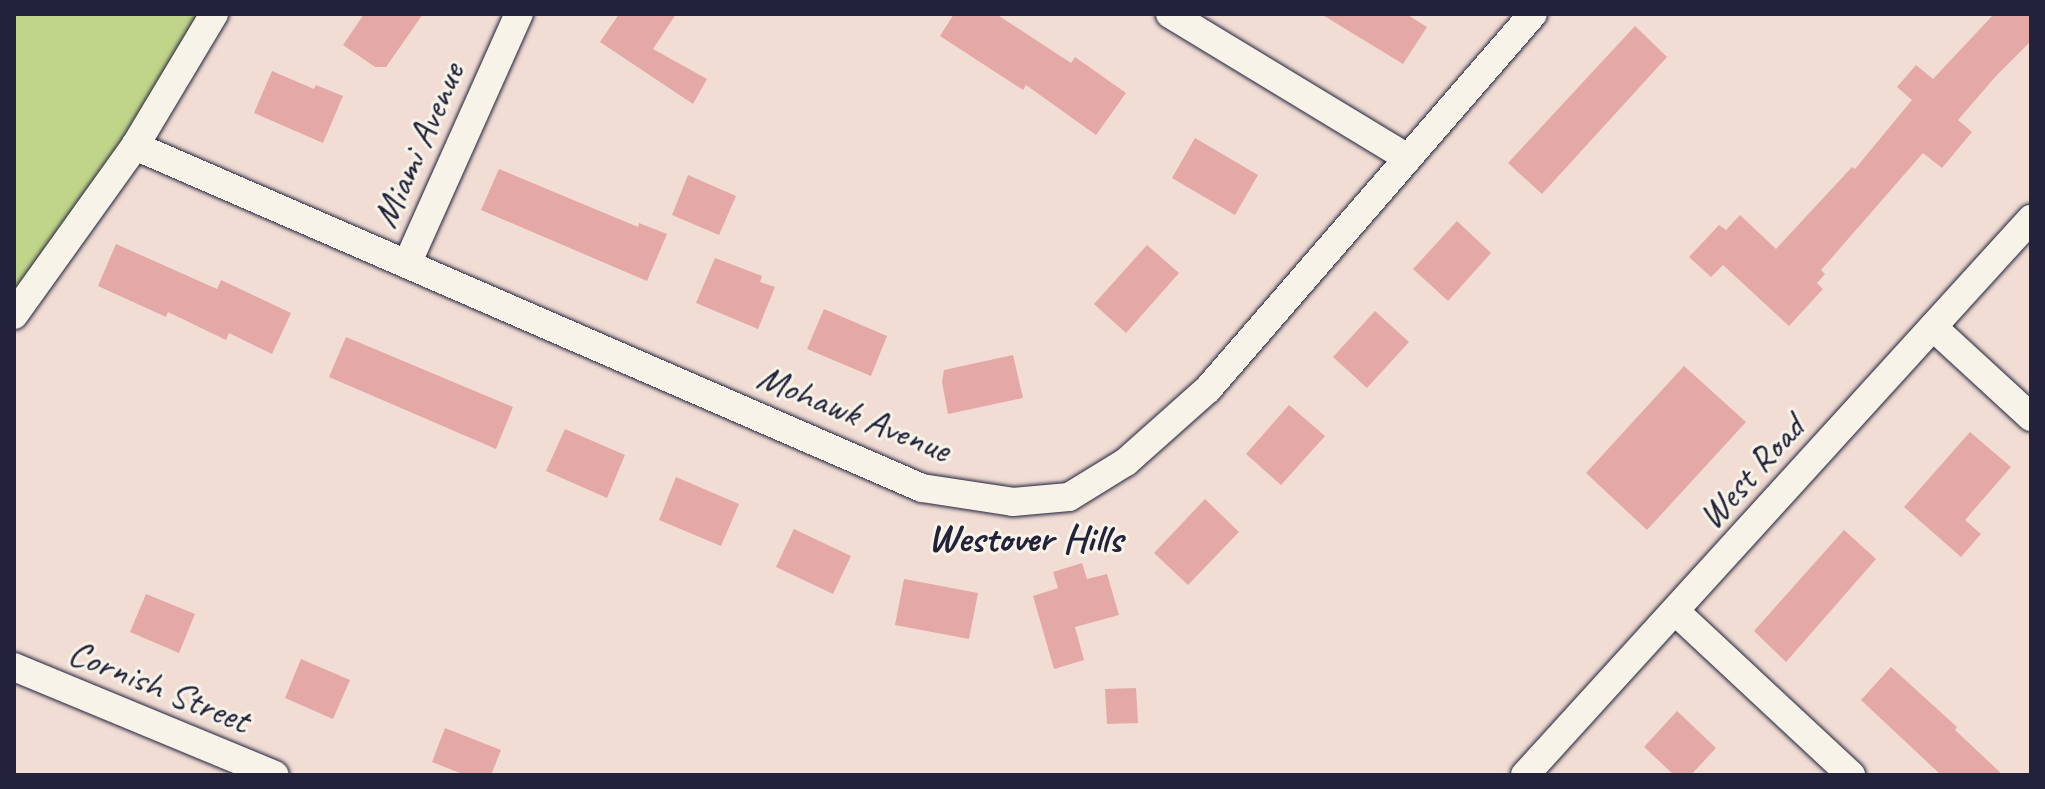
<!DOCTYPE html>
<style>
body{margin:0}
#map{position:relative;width:2045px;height:789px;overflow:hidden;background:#f1ddd4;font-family:Caveat,sans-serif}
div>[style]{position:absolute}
.green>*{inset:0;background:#c1d58a}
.building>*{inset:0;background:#e4a9a6}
.roads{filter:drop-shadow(0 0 2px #22223b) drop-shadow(0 0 2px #22223b)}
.minor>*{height:28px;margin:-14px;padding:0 14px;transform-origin:14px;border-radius:14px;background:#f7f3e8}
span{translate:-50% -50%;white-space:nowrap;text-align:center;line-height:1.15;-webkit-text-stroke:6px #f7f3e8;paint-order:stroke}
.street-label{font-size:38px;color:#22223b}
.neighbourhood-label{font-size:40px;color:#22223b;font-weight:700}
.frame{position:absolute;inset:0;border:16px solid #22223b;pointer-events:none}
</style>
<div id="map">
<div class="green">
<div style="clip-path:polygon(14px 14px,209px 14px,14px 310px)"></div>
</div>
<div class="building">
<div style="clip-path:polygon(364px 14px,423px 14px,386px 67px,375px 67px,343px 45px)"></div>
<div style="clip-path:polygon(619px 14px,676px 14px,653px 49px,707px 79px,693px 104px,600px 42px)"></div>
<div style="clip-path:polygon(954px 14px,996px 14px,1071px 63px,1075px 57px,1126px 93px,1096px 135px,1026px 85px,1023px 90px,940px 36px)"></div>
<div style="clip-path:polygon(1321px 14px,1406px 14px,1427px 27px,1403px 64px)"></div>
<div style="clip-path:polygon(1994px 14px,2031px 14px,2031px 41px,1996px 76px,1958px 120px,1972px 132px,1942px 168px,1923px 153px,1821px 270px,1825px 274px,1817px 283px,1823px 289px,1789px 326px,1723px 265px,1711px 277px,1689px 257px,1719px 225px,1726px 230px,1740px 215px,1776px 249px,1852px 167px,1855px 169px,1912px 100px,1897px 87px,1916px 65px,1933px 79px)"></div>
<div style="clip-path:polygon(1635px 26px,1667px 57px,1542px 194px,1508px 163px)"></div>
<div style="clip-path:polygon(272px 71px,314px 89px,316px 85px,343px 96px,323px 143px,254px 113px)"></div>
<div style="clip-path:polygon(1195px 138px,1258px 175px,1235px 215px,1172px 178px)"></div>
<div style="clip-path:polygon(499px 169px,638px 227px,639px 223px,667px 234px,647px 281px,481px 210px)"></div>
<div style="clip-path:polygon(688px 175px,736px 196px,719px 235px,672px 215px)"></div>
<div style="clip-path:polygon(1457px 221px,1491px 253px,1448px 301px,1413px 269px)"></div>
<div style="clip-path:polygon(116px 244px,217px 289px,221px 280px,291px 313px,272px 354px,229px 333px,226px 340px,168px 312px,166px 317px,98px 286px)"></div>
<div style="clip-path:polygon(1147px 245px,1179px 273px,1126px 333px,1094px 304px)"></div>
<div style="clip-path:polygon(715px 258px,762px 276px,760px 282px,775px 287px,758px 329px,696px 303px)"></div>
<div style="clip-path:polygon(824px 309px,887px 336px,871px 376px,807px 349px)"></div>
<div style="clip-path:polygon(1375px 311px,1409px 342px,1367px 388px,1333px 357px)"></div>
<div style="clip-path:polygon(346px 337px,513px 407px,496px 449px,329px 377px)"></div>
<div style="clip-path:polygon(1013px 355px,1023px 398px,948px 414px,942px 382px,944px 370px)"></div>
<div style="clip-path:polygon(1684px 366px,1746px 422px,1647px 530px,1586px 473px)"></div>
<div style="clip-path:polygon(1289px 405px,1325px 436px,1281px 485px,1246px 454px)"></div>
<div style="clip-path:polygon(565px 429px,625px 455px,607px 498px,546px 471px)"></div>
<div style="clip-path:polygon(1970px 432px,2011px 467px,1965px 520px,1981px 534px,1961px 557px,1904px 507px)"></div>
<div style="clip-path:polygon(676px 477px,739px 504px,721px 546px,659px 520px)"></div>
<div style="clip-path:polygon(1205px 499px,1239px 532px,1188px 585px,1154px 553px)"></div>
<div style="clip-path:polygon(794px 529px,851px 556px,833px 594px,776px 567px)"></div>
<div style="clip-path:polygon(1844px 530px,1876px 559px,1786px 662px,1754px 631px)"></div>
<div style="clip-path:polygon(1082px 563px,1087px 579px,1107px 574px,1119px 615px,1075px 627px,1084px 660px,1054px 669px,1033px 596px,1058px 588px,1053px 572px)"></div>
<div style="clip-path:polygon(904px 579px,978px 593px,969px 639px,895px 625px)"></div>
<div style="clip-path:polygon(146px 594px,195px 614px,179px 653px,130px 632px)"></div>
<div style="clip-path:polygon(301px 659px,350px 680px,333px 719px,285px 698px)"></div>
<div style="clip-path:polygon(1891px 667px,1957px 727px,1955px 730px,2003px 775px,1941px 775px,1861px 700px)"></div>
<div style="clip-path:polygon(1136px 688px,1138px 723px,1107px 724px,1105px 689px)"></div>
<div style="clip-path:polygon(1677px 711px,1716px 748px,1691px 775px,1674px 775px,1644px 747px)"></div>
<div style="clip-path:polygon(445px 728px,501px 750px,491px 775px,465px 775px,432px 762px)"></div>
</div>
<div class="roads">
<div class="minor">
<div style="left:1170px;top:14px;width:276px;rotate:31.2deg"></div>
<div style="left:135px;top:146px;width:858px;rotate:23.49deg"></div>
<div style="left:922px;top:488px;width:92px;rotate:8.7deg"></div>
<div style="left:1013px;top:502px;width:56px;rotate:-5.1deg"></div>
<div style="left:1069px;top:497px;width:67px;rotate:-31.6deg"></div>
<div style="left:1126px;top:462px;width:110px;rotate:-41.7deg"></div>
<div style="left:1208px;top:389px;width:496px;rotate:-49.1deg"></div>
<div style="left:407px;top:264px;width:274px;rotate:-65.9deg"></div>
<div style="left:14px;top:315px;width:208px;rotate:-54.4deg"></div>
<div style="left:135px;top:146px;width:154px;rotate:-59.1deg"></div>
<div style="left:1933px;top:327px;width:133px;rotate:42.6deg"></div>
<div style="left:1675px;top:611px;width:241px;rotate:43deg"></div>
<div style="left:14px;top:667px;width:282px;rotate:22.5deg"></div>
<div style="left:1525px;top:775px;width:752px;rotate:-47.7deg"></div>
</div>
</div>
<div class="street-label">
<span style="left:418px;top:145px;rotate:-66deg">Miami Avenue</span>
<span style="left:854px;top:413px;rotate:22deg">Mohawk Avenue</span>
<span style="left:1751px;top:472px;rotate:-48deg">West Road</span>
<span style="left:159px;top:686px;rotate:22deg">Cornish Street</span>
</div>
<div class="neighbourhood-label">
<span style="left:1025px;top:538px">Westover Hills</span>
</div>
<div class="frame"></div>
</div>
